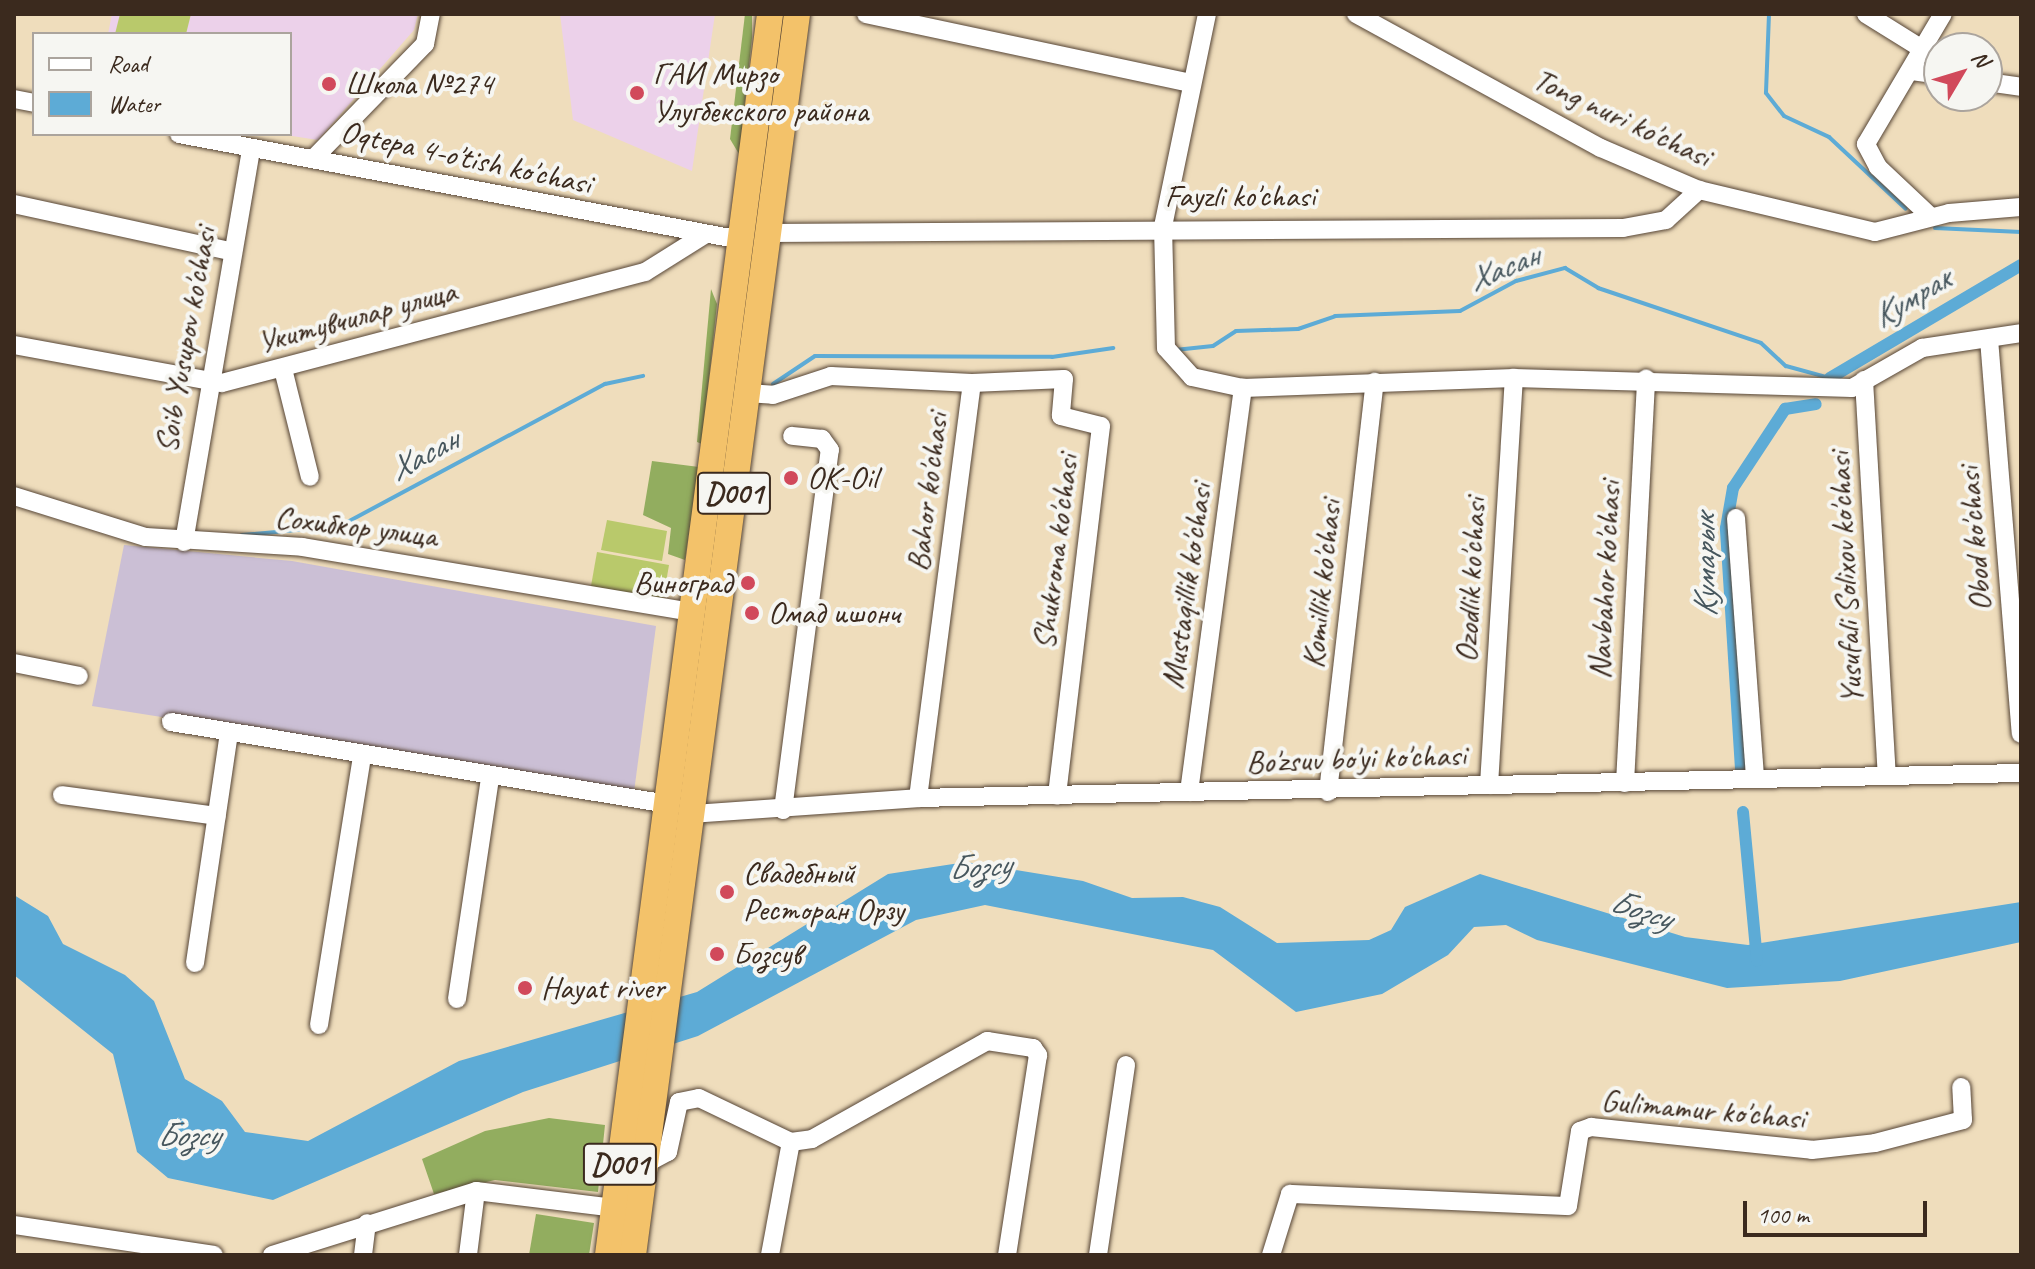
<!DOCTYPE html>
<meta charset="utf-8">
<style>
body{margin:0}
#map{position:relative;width:2035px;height:1269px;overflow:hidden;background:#efddbc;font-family:Caveat,sans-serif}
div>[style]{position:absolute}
.built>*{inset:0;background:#ecd1ea}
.industrial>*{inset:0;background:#cbbfd5}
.green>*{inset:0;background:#b9c96b}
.forest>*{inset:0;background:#92ad5f}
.water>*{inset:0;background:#5dabd6}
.stream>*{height:4px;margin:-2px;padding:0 2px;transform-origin:2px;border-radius:2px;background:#5dabd6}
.canal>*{height:12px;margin:-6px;padding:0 6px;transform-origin:6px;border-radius:6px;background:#5dabd6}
.roads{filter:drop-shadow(0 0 2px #564536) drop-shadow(0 0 2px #564536)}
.minor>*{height:18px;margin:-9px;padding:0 9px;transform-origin:9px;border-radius:9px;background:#fff}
.highway>*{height:26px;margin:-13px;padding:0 13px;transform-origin:13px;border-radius:13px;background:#f3c26a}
.dots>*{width:22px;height:22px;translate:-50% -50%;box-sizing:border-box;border:4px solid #f6f6f2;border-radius:50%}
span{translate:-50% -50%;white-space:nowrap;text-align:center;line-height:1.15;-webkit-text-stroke:8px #f6f6f2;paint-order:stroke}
.shield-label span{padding:2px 6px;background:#f6f6f2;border:2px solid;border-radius:6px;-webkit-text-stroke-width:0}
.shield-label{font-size:30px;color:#3b2a1e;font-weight:700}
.poi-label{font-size:32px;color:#3b2a1e}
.left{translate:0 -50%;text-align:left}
.right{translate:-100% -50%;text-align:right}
.street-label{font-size:32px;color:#3b2a1e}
.water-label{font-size:34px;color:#47575e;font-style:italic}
.frame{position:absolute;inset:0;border:16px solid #3b2a1e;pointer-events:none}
.legend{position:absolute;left:32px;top:32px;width:260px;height:104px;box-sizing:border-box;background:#f6f6f2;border:2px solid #aba49d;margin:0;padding:10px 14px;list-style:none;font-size:24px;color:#3b2a1e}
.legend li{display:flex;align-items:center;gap:16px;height:40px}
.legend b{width:40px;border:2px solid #aba49d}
.north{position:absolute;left:1923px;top:32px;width:80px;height:80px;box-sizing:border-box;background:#f6f6f2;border:2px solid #aba49d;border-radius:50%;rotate:52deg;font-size:22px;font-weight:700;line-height:32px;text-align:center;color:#3b2a1e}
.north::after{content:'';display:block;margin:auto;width:28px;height:36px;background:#d1495b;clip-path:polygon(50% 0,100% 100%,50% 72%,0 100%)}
.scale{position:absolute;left:1743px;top:1201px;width:184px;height:36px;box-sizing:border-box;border:4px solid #3b2a1e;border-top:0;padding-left:10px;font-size:24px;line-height:28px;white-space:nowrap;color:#3b2a1e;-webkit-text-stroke:6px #f6f6f2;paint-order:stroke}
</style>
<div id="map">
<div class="built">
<div style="clip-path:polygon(112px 14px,418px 14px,414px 30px,318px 140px,279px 134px,290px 134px,290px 34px,108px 34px)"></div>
<div style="clip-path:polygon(560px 14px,715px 14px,692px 171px,573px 120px)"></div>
</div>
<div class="industrial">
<div style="clip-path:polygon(124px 545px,292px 561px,656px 626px,634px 792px,92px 706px)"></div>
</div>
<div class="green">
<div style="clip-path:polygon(120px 14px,191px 14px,186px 34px,115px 34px)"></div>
<div style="clip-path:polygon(607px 520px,667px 531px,662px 561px,601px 550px)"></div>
<div style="clip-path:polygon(597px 552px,669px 565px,663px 600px,591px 586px)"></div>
</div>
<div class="forest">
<div style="clip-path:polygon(745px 14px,752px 14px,752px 38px,739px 154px,730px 139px)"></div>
<div style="clip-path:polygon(711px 289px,717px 304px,702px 444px,697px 442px)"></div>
<div style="clip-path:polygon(652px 461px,699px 467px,685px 560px,668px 554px,671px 528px,643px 515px)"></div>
<div style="clip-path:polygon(549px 1118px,605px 1125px,598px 1192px,495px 1180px,434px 1194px,422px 1159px,485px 1131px)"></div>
<div style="clip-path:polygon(536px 1214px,594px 1223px,589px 1255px,529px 1255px)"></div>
</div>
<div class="water">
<div style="clip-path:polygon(966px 862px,1083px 881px,1132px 898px,1183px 897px,1220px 907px,1277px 943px,1369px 940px,1391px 930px,1405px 907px,1480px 874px,1685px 937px,1748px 945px,2021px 902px,2021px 942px,1840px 981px,1727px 988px,1537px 940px,1506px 925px,1474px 927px,1448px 955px,1382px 994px,1296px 1012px,1213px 950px,985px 905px,916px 920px,698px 1036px,523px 1092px,273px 1200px,168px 1178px,137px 1152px,113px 1054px,14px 975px,14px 895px,48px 916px,63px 944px,125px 975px,154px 1001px,185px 1079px,222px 1101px,245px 1132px,308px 1141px,459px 1061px,697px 992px,888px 874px)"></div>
</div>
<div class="stream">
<div style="left:1769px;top:14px;width:79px;rotate:92.2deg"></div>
<div style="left:1766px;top:93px;width:29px;rotate:52deg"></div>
<div style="left:1784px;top:116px;width:50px;rotate:25deg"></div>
<div style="left:1829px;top:137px;width:105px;rotate:43.1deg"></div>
<div style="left:1935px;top:228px;width:86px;rotate:2.7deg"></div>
<div style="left:1175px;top:350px;width:38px;rotate:-6deg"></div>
<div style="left:1213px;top:346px;width:27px;rotate:-33deg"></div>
<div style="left:1236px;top:331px;width:62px;rotate:-1.8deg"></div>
<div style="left:1298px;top:329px;width:39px;rotate:-19deg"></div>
<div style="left:1335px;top:316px;width:125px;rotate:-2.3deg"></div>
<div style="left:1460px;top:311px;width:64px;rotate:-28.2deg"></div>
<div style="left:1516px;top:281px;width:51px;rotate:-14.9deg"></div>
<div style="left:1565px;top:268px;width:39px;rotate:31deg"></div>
<div style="left:1598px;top:288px;width:172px;rotate:18.6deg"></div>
<div style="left:1761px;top:343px;width:34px;rotate:43deg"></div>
<div style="left:1786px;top:366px;width:46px;rotate:15.3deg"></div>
<div style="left:773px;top:384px;width:50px;rotate:-33.7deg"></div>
<div style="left:815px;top:356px;width:237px;rotate:0.2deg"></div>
<div style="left:1052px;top:357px;width:62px;rotate:-8.4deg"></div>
<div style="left:242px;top:535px;width:98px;rotate:-5.2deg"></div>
<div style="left:340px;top:526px;width:301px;rotate:-28.2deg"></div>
<div style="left:605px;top:384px;width:39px;rotate:-12deg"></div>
</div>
<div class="canal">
<div style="left:1830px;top:378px;width:222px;rotate:-30.6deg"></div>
<div style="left:1741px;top:769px;width:241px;rotate:-93.6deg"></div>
<div style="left:1726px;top:528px;width:41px;rotate:-80.1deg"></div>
<div style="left:1733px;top:488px;width:95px;rotate:-56.6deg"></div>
<div style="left:1785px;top:409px;width:31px;rotate:-9deg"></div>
<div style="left:1743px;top:812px;width:149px;rotate:84.6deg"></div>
</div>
<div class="roads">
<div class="minor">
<div style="left:866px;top:14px;width:333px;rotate:12deg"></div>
<div style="left:1207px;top:14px;width:217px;rotate:101.7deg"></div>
<div style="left:1163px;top:226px;width:122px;rotate:88.6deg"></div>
<div style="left:1166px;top:348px;width:39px;rotate:48deg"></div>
<div style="left:1192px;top:377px;width:52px;rotate:12.2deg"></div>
<div style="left:1243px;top:388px;width:271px;rotate:-2.1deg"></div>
<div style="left:1514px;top:378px;width:338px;rotate:1.7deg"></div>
<div style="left:1852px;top:388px;width:81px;rotate:-29.7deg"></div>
<div style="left:1922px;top:348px;width:100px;rotate:-8.6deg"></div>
<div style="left:1356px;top:14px;width:279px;rotate:28.7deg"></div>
<div style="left:1601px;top:148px;width:107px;rotate:23.2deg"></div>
<div style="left:1699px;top:190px;width:181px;rotate:13.4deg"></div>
<div style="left:1875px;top:232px;width:76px;rotate:-14.4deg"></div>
<div style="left:1949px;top:213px;width:72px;rotate:-4.8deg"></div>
<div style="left:1866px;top:14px;width:66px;rotate:32deg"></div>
<div style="left:1912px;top:71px;width:27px;rotate:8deg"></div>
<div style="left:1987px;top:82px;width:34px;rotate:8deg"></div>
<div style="left:14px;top:99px;width:20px;rotate:11deg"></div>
<div style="left:179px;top:134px;width:572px;rotate:10.68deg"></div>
<div style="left:315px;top:157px;width:158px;rotate:-45.8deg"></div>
<div style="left:425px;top:44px;width:31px;rotate:-79deg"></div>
<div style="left:14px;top:204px;width:221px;rotate:12.3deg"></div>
<div style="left:1931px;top:217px;width:73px;rotate:-136.7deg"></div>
<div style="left:1878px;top:167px;width:26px;rotate:-118deg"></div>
<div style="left:1866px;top:144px;width:151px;rotate:-59.4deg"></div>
<div style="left:768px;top:233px;width:855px;rotate:-0.34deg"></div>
<div style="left:1623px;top:228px;width:44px;rotate:-10.5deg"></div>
<div style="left:1666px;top:220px;width:45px;rotate:-42.3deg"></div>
<div style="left:1989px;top:339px;width:396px;rotate:85.4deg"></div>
<div style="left:14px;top:345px;width:211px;rotate:10.4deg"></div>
<div style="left:222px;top:383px;width:437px;rotate:-14.7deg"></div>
<div style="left:645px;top:272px;width:70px;rotate:-32.1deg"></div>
<div style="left:283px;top:369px;width:111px;rotate:76deg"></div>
<div style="left:1864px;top:380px;width:394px;rotate:86.7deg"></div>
<div style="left:747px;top:393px;width:26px;rotate:4deg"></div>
<div style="left:773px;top:395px;width:61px;rotate:-18.1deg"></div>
<div style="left:831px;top:376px;width:141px;rotate:2.8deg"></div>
<div style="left:972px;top:383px;width:92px;rotate:-2.5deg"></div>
<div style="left:1064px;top:379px;width:37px;rotate:95deg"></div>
<div style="left:1061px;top:416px;width:41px;rotate:14deg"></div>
<div style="left:1101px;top:426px;width:372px;rotate:96.8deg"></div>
<div style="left:14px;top:496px;width:138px;rotate:17.3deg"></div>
<div style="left:146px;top:537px;width:157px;rotate:3.6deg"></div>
<div style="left:303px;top:547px;width:395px;rotate:9.5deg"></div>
<div style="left:1736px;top:518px;width:258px;rotate:85.8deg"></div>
<div style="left:184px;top:542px;width:399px;rotate:-80.3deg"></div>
<div style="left:14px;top:663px;width:66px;rotate:11.3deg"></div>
<div style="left:171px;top:722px;width:504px;rotate:9.37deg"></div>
<div style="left:1625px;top:783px;width:405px;rotate:-87deg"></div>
<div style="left:1489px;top:785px;width:408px;rotate:-86.5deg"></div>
<div style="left:1189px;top:792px;width:408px;rotate:-82.4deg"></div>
<div style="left:1328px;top:792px;width:413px;rotate:-83.5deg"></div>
<div style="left:62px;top:795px;width:156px;rotate:7.7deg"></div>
<div style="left:918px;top:798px;width:418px;rotate:-82.6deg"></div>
<div style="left:783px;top:810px;width:363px;rotate:-82.6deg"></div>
<div style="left:830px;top:450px;width:14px;rotate:-126deg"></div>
<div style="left:822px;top:439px;width:30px;rotate:-174deg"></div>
<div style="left:692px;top:814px;width:227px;rotate:-4deg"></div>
<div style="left:918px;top:798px;width:1103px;rotate:-1.3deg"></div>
<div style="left:195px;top:963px;width:232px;rotate:-81.6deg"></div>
<div style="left:457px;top:999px;width:224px;rotate:-81.5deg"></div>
<div style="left:319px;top:1025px;width:271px;rotate:-80.9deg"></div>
<div style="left:645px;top:1164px;width:26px;rotate:-28deg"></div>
<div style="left:668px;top:1152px;width:51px;rotate:-77.6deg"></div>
<div style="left:679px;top:1102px;width:20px;rotate:-11deg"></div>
<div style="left:699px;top:1098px;width:102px;rotate:25.6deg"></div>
<div style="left:791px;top:1142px;width:21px;rotate:-8deg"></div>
<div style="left:812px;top:1139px;width:201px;rotate:-29.2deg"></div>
<div style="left:987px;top:1041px;width:47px;rotate:8.7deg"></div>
<div style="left:1033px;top:1048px;width:9px;rotate:54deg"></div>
<div style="left:1038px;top:1055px;width:202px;rotate:98.8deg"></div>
<div style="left:14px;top:1225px;width:202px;rotate:8.5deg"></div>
<div style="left:272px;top:1255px;width:214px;rotate:-17.4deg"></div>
<div style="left:476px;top:1191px;width:139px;rotate:7deg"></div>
<div style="left:363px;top:1255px;width:32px;rotate:-83deg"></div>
<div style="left:468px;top:1255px;width:64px;rotate:-82.9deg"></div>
<div style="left:770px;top:1255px;width:115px;rotate:-79.5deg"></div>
<div style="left:1098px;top:1255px;width:192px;rotate:-81.6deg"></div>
<div style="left:1271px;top:1255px;width:64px;rotate:-72.7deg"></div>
<div style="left:1290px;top:1194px;width:278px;rotate:2.5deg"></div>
<div style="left:1568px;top:1206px;width:76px;rotate:-80.9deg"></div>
<div style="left:1580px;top:1131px;width:12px;rotate:-20deg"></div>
<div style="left:1591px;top:1127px;width:222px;rotate:5.9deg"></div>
<div style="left:1812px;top:1150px;width:63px;rotate:-6.3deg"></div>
<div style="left:1875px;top:1143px;width:91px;rotate:-14.6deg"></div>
<div style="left:1963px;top:1120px;width:33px;rotate:-93deg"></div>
</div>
<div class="highway">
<div style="left:608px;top:1255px;width:1252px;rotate:-82.56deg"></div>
<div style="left:633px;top:1255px;width:1252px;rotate:-82.47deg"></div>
</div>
</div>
<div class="dots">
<div style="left:329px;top:84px;background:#d1495b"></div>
<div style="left:637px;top:93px;background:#d1495b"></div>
<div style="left:791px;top:478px;background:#d1495b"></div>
<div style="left:748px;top:583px;background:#d1495b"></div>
<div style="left:752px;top:613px;background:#d1495b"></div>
<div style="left:727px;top:892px;background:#d1495b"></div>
<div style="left:717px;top:954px;background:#d1495b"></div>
<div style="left:525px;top:988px;background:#d1495b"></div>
</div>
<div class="shield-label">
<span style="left:734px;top:493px">D001</span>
<span style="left:620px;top:1164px">D001</span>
</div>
<div class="poi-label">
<span class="left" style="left:653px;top:93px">ГАИ Мирзо<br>Улугбекского района</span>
<span class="left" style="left:345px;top:84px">Школа №274</span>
<span class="left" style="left:807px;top:478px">OK-Oil</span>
<span class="right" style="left:732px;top:583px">Виноград</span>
<span class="left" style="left:768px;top:613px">Омад ишонч</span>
<span class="left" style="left:743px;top:892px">Свадебный<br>Ресторан Орзу</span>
<span class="left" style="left:733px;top:954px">Бозсув</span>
<span class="left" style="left:541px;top:988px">Hayat river</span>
</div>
<div class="street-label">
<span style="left:1622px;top:118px;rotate:25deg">Tong nuri ko'chasi</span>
<span style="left:466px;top:158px;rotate:12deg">Oqtepa 4-o'tish ko'chasi</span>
<span style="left:1240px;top:196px">Fayzli ko'chasi</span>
<span style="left:357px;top:317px;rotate:-15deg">Укитувчилар улица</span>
<span style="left:186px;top:340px;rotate:-80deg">Soib Yusupov ko'chasi</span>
<span style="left:928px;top:492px;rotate:-83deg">Bahor ko'chasi</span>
<span style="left:356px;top:527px;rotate:7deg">Сохибкор улица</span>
<span style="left:1975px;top:539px;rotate:-95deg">Obod ko'chasi</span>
<span style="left:1056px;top:552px;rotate:-83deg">Shukrona ko'chasi</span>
<span style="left:1846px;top:578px;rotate:-93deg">Yusufali Solixov ko'chasi</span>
<span style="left:1471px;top:580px;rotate:-87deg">Ozodlik ko'chasi</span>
<span style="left:1605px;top:580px;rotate:-87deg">Navbahor ko'chasi</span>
<span style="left:1322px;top:584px;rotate:-84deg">Komillik ko'chasi</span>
<span style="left:1187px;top:586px;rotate:-82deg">Mustaqillik ko'chasi</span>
<span style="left:1356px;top:759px;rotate:-2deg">Bo'zsuv bo'yi ko'chasi</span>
<span style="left:1703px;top:1110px;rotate:5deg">Gulimamur ko'chasi</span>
</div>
<div class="water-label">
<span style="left:1503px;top:267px;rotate:-22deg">Хасан</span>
<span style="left:1911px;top:297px;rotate:-31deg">Кумрак</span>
<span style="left:423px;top:454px;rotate:-28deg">Хасан</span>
<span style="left:1704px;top:566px;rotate:-91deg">Кумарык</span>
<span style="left:979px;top:866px;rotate:-4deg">Бозсу</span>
<span style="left:1641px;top:909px;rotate:18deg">Бозсу</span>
<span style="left:188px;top:1135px">Бозсу</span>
</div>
<div class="frame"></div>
<ul class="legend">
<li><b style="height:10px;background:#fff"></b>Road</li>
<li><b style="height:22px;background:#5dabd6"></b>Water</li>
</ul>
<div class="north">N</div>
<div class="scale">100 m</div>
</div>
